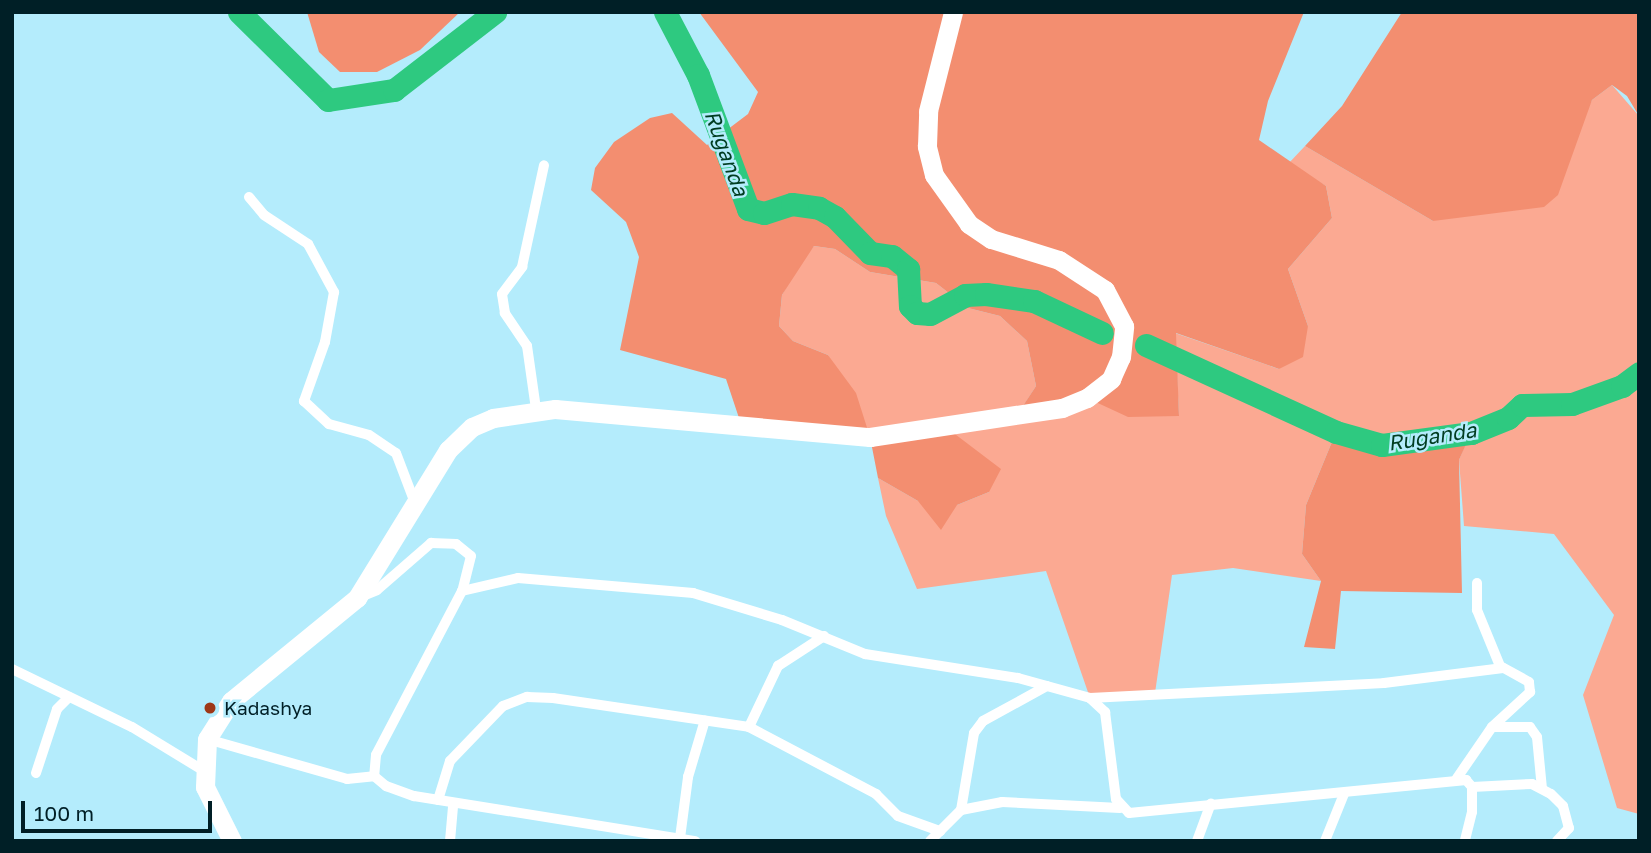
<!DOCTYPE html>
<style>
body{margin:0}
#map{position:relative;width:1651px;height:853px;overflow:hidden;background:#b4ecfc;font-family:"Golos Text",sans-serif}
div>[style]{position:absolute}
.green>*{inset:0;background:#fba992}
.forest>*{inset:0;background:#f38e70}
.river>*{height:23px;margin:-11.5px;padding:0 11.5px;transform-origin:11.5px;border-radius:11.5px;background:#2ec980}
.street>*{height:10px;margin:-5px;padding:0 5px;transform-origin:5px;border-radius:5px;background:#fff}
.highway>*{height:19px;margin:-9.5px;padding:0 9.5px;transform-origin:9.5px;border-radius:9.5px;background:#fff}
.dots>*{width:19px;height:19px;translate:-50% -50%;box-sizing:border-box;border:4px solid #b4ecfc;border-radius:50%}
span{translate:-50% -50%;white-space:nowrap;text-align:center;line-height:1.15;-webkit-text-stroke:5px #b4ecfc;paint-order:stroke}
.poi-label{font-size:19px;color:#001f26}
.left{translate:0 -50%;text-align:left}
.water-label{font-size:21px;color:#003d21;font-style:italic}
.frame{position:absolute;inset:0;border:14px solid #001f26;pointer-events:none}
.scale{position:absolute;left:21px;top:801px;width:191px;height:32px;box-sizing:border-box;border:4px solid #001f26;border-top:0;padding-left:9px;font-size:21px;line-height:24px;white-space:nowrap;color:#001f26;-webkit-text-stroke:5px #b4ecfc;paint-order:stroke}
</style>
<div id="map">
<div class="green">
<div style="clip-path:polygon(1612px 85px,1639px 116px,1639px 814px,1617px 808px,1583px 695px,1614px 615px,1554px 534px,1464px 526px,1459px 460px,1470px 433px,1382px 445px,1336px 432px,1306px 505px,1302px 554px,1321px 581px,1233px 568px,1172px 575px,1155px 693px,1090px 698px,1046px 571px,917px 589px,886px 516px,878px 478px,918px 501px,957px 505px,989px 492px,870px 437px,828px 355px,793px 341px,779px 326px,782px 295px,801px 262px,814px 246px,835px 249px,870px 272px,936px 283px,968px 308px,1000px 316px,1027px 341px,1036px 386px,1018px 414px,1087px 398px,1179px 416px,1175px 333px,1279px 369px,1308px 326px,1288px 269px,1332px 218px,1326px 186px,1288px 164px,1305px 146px,1433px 221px,1581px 121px,1592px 100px)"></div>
</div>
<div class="forest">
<div style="clip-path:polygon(307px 12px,460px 12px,420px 50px,377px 72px,340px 72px,319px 52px)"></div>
<div style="clip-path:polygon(699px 12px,1304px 12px,1268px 101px,1259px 140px,1326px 186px,1332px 218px,1288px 269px,1308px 326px,1303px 357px,1279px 369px,1176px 333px,1179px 416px,1128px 417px,1087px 398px,1017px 415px,1036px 386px,1027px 341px,1000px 316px,968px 308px,936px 283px,870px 272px,835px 249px,814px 246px,782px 295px,779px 326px,793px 341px,828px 355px,856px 393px,870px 437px,943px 425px,1001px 469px,989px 492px,957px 505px,941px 530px,918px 501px,878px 478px,870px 437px,742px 427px,726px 379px,620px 350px,639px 257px,626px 222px,591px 190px,595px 168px,614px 142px,650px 118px,672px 113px,707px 145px,748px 114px,758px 92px)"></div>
<div style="clip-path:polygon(1402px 12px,1639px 12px,1639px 116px,1627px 96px,1612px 85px,1592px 100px,1558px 195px,1544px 207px,1433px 221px,1305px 146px,1342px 106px)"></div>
<div style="clip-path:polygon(1336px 432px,1382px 445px,1471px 433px,1459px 460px,1462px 593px,1341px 591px,1335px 649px,1304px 647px,1321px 581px,1302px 554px,1306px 505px)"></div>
</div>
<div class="river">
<div style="left:239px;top:12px;width:125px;rotate:44.7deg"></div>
<div style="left:328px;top:100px;width:67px;rotate:-8.6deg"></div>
<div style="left:394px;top:90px;width:128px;rotate:-37.7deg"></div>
<div style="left:665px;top:12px;width:71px;rotate:62.4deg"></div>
<div style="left:698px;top:75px;width:143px;rotate:69.5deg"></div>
<div style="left:748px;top:209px;width:16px;rotate:14deg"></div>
<div style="left:764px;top:213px;width:29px;rotate:-18deg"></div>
<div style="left:792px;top:204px;width:27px;rotate:8deg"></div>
<div style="left:819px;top:208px;width:18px;rotate:29deg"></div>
<div style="left:835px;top:217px;width:50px;rotate:45.8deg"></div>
<div style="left:870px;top:253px;width:22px;rotate:8deg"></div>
<div style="left:892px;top:256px;width:21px;rotate:39deg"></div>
<div style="left:908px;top:269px;width:37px;rotate:87deg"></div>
<div style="left:910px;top:306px;width:10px;rotate:45deg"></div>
<div style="left:917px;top:313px;width:13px;rotate:4deg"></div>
<div style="left:930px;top:314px;width:40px;rotate:-28deg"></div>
<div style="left:965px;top:295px;width:21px;rotate:-3deg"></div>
<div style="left:986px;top:294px;width:49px;rotate:8.3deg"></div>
<div style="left:1034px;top:301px;width:75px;rotate:25.2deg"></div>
<div style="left:1146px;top:345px;width:209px;rotate:24.6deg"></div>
<div style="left:1336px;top:432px;width:48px;rotate:15.8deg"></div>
<div style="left:1382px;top:445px;width:90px;rotate:-7.7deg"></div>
<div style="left:1471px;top:433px;width:40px;rotate:-22deg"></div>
<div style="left:1508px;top:418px;width:19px;rotate:-43deg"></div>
<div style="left:1522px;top:405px;width:50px;rotate:-1.1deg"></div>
<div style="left:1572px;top:404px;width:53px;rotate:-19.8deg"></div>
<div style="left:1622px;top:386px;width:21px;rotate:-37deg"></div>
</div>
<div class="street">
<div style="left:249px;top:197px;width:23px;rotate:50deg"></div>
<div style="left:264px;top:215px;width:53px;rotate:33.4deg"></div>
<div style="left:308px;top:244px;width:55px;rotate:61.6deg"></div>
<div style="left:334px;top:292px;width:51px;rotate:100.2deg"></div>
<div style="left:325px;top:342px;width:63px;rotate:109.6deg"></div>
<div style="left:304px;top:401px;width:34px;rotate:43deg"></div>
<div style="left:329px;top:424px;width:41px;rotate:15.4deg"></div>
<div style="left:369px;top:435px;width:32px;rotate:34deg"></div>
<div style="left:396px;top:453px;width:53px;rotate:69.2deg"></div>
<div style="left:536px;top:409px;width:64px;rotate:-98.1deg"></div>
<div style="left:527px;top:346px;width:40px;rotate:-124deg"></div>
<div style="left:505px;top:313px;width:19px;rotate:-99deg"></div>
<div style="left:502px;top:294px;width:34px;rotate:-53deg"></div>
<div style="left:522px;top:267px;width:104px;rotate:-77.8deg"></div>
<div style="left:462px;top:591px;width:57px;rotate:-13.1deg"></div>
<div style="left:518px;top:578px;width:176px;rotate:4.9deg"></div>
<div style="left:693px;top:593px;width:93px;rotate:16.9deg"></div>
<div style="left:782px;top:620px;width:90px;rotate:22.3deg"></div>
<div style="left:865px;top:654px;width:155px;rotate:8.9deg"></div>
<div style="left:1018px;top:678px;width:75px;rotate:15.5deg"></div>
<div style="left:1090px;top:698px;width:21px;rotate:43deg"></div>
<div style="left:1105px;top:712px;width:88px;rotate:82.8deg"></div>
<div style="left:1116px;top:799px;width:19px;rotate:47deg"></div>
<div style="left:1129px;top:813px;width:339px;rotate:-5.6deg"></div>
<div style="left:1466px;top:780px;width:9px;rotate:49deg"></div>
<div style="left:1472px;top:787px;width:25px;rotate:90deg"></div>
<div style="left:1472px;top:812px;width:30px;rotate:104deg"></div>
<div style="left:360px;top:597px;width:18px;rotate:-22deg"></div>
<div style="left:377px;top:590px;width:72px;rotate:-41deg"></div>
<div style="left:431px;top:543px;width:25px;rotate:2deg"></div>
<div style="left:456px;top:544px;width:19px;rotate:39deg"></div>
<div style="left:471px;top:556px;width:36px;rotate:104deg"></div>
<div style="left:462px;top:591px;width:185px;rotate:117.7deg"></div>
<div style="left:376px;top:755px;width:21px;rotate:95deg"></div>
<div style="left:374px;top:776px;width:16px;rotate:40deg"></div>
<div style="left:386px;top:786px;width:30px;rotate:20deg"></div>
<div style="left:414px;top:796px;width:285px;rotate:9.1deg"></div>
<div style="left:12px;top:669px;width:133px;rotate:25.8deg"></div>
<div style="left:132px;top:727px;width:84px;rotate:31.4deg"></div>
<div style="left:1090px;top:698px;width:294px;rotate:-2.9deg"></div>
<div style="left:1384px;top:683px;width:120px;rotate:-7.2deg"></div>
<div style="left:749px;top:727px;width:144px;rotate:27.8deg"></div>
<div style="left:876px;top:794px;width:31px;rotate:45deg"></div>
<div style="left:898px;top:816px;width:45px;rotate:19.7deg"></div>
<div style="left:1493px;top:727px;width:37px"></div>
<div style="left:1530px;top:727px;width:12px;rotate:55deg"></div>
<div style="left:1537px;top:737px;width:52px;rotate:84.5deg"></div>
<div style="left:207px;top:739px;width:146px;rotate:15.9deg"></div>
<div style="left:347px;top:779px;width:27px;rotate:-6deg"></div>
<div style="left:36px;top:773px;width:67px;rotate:-71.8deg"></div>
<div style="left:57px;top:709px;width:17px;rotate:-45deg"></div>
<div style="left:1457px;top:778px;width:62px;rotate:-55.5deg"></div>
<div style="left:1492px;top:727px;width:52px;rotate:-42.6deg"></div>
<div style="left:1530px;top:692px;width:10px;rotate:-96deg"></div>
<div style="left:1529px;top:682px;width:33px;rotate:-151deg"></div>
<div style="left:1500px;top:666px;width:61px;rotate:-112.3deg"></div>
<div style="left:1477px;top:610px;width:27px;rotate:-90deg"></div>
<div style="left:1472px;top:787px;width:60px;rotate:-2.9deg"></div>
<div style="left:1532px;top:784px;width:21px;rotate:28deg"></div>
<div style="left:1551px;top:794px;width:17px;rotate:45deg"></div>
<div style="left:1563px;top:806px;width:23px;rotate:75deg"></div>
<div style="left:1569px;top:828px;width:18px;rotate:133deg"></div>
<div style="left:438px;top:800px;width:41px;rotate:-72.9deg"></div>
<div style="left:450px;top:761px;width:76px;rotate:-46.1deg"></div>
<div style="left:503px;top:706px;width:26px;rotate:-21deg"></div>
<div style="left:527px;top:697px;width:26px;rotate:2deg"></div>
<div style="left:553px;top:698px;width:198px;rotate:8.4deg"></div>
<div style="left:749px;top:727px;width:68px;rotate:-64.6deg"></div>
<div style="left:778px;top:666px;width:55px;rotate:-33.1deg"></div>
<div style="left:961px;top:810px;width:42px;rotate:-11deg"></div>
<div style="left:1002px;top:802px;width:118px;rotate:2.9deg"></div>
<div style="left:680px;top:838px;width:62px;rotate:-82.5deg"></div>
<div style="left:688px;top:777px;width:59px;rotate:-73.4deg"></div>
<div style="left:450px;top:841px;width:38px;rotate:-85deg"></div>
<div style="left:930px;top:841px;width:44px;rotate:-45deg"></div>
<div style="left:961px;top:810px;width:78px;rotate:-80.4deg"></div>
<div style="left:974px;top:733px;width:15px;rotate:-53deg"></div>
<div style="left:983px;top:721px;width:73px;rotate:-28.7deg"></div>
<div style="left:1197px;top:841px;width:40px;rotate:-69.8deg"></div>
<div style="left:1325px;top:841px;width:51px;rotate:-68deg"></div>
</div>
<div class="highway">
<div style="left:232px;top:841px;width:60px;rotate:-116.6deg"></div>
<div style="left:205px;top:787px;width:48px;rotate:-87.6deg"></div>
<div style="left:207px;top:739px;width:45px;rotate:-57.7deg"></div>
<div style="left:231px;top:701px;width:163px;rotate:-39.3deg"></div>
<div style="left:357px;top:598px;width:174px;rotate:-58.4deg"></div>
<div style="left:448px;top:450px;width:33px;rotate:-44deg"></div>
<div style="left:472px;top:427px;width:23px;rotate:-23deg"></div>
<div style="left:493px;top:418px;width:63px;rotate:-8.3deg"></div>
<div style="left:555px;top:409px;width:316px;rotate:5.1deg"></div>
<div style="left:870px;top:437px;width:194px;rotate:-8.6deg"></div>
<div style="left:1062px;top:408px;width:27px;rotate:-22deg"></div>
<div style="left:1087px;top:398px;width:31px;rotate:-38deg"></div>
<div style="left:1111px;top:379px;width:24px;rotate:-66deg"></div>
<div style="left:1121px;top:357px;width:31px;rotate:-84deg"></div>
<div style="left:1124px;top:326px;width:41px;rotate:-117.8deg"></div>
<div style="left:1105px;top:290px;width:55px;rotate:-146.9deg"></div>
<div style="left:1059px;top:260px;width:71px;rotate:-162.8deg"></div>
<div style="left:991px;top:239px;width:27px;rotate:-146deg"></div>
<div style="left:969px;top:224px;width:60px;rotate:-125.5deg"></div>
<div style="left:934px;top:175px;width:30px;rotate:-104deg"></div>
<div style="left:927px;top:146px;width:35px;rotate:-88deg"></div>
<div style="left:928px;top:111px;width:102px;rotate:-75.8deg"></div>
</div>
<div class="dots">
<div style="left:210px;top:708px;background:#9e3716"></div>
</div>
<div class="poi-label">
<span class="left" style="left:224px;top:708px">Kadashya</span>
</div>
<div class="water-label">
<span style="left:727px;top:153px;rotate:70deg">Ruganda</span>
<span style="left:1432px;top:436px;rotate:-9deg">Ruganda</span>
</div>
<div class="frame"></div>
<div class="scale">100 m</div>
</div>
